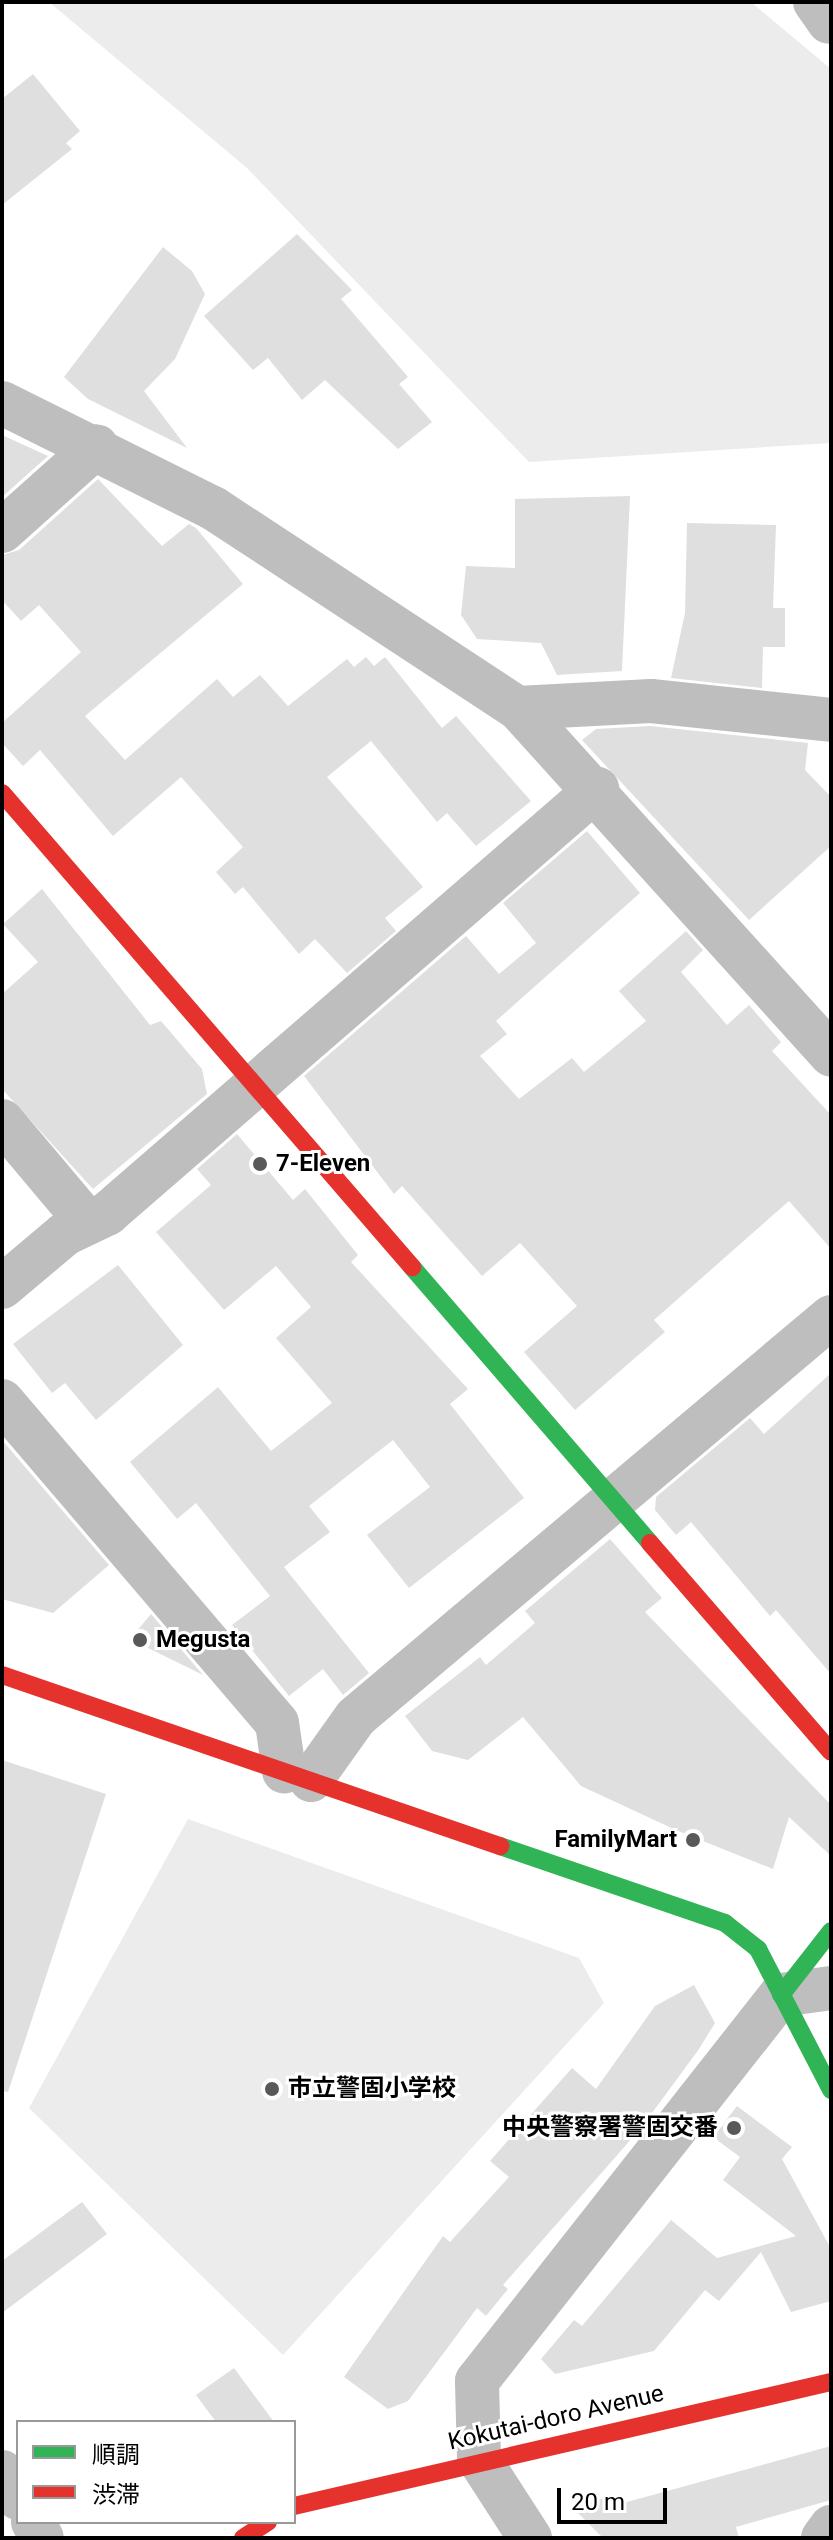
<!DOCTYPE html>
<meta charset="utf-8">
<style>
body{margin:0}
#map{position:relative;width:833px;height:2540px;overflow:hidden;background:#fff;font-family:Roboto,"Noto Sans JP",sans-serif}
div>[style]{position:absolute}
.green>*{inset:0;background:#ececec}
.building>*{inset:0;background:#dfdfdf}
.street>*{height:44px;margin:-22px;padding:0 22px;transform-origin:22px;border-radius:22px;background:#bebebe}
.fast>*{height:18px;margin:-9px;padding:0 9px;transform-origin:9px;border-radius:9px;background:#30b455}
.jam>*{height:18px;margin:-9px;padding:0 9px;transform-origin:9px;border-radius:9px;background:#e5322d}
.dots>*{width:22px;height:22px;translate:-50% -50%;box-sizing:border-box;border:4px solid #fff;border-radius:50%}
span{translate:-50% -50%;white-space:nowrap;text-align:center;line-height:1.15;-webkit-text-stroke:6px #fff;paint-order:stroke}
.poi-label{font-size:24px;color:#000;font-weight:700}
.left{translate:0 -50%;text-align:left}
.right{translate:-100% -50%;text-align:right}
.street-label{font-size:24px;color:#000}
.frame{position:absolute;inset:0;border:4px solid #000;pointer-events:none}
.legend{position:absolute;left:16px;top:2420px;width:280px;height:104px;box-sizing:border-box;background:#fff;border:2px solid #999;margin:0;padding:10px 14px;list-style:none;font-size:24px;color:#000}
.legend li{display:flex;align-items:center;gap:16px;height:40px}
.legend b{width:40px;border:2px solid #999}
.scale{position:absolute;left:557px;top:2488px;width:110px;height:36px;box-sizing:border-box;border:4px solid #000;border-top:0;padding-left:10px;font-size:24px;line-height:28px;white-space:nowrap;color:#000;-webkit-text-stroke:6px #fff;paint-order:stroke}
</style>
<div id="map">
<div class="green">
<div style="clip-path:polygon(49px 2px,751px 2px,831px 69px,831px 443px,529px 462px,247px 168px)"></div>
<div style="clip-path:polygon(188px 1819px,579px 1958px,604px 2003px,283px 2355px,29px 2108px)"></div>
</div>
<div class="building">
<div style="clip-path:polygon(33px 74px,80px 131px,66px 143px,72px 149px,2px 205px,2px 99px)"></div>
<div style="clip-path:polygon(297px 234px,352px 290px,341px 299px,408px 377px,399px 384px,432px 422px,398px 449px,325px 380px,302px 400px,268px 358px,253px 370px,204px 316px)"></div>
<div style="clip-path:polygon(163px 247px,192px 271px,205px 294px,175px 359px,144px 391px,187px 448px,88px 399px,64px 377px)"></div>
<div style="clip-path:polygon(2px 435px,48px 456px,2px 497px)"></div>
<div style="clip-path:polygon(98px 479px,162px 546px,189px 524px,196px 528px,243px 584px,85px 716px,125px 760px,217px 679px,233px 697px,260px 675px,288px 706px,347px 659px,354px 667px,366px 657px,374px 666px,385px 657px,442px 728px,456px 716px,531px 801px,476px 846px,447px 813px,437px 822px,371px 741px,327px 777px,423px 887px,385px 918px,396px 931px,347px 973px,315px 939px,299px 954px,243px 887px,235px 894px,216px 872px,243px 847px,181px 777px,113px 836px,40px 750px,23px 766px,2px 743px,2px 723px,81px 652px,39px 605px,21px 621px,2px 600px,2px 555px,19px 550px)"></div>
<div style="clip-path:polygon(630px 496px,622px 671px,557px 675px,541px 643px,477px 639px,461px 615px,466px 566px,515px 568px,515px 499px)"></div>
<div style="clip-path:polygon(687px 523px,776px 525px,773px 608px,785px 608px,785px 647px,763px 647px,762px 688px,671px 678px,685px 613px)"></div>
<div style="clip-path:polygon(650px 726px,808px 743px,805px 770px,831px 797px,831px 846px,749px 920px,582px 740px,596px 729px)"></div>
<div style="clip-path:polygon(587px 831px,640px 893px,496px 1021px,507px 1034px,480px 1056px,519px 1099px,572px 1058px,584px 1072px,646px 1021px,619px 991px,686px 931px,703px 950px,681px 972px,727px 1025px,749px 1005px,781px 1042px,772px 1051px,831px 1115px,831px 1249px,789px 1201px,654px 1320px,665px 1332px,575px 1410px,524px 1352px,577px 1306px,520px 1243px,482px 1276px,402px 1186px,394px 1194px,304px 1076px,466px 936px,499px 974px,536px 943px,503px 903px)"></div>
<div style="clip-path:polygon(42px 889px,150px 1025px,161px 1021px,202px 1069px,207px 1094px,93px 1189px,2px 1089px,2px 994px,38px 962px,3px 924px)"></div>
<div style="clip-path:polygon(237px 1134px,293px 1200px,305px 1189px,358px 1255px,351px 1262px,468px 1389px,450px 1404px,524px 1498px,409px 1588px,367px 1535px,430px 1487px,393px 1440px,309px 1506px,330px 1532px,284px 1567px,369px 1673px,343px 1695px,323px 1669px,289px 1696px,232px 1625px,270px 1596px,196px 1503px,177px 1519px,130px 1462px,218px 1387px,271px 1451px,332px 1403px,276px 1338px,311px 1307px,276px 1266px,224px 1310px,156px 1232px,211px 1185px,197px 1169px)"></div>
<div style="clip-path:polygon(118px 1265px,183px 1345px,96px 1420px,65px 1383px,52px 1393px,13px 1344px)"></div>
<div style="clip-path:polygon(831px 1373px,831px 1674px,776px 1610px,770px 1616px,691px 1522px,676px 1535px,655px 1510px,656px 1497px,750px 1418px,764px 1434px)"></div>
<div style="clip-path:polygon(2px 1440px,109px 1565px,53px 1613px,2px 1599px)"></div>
<div style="clip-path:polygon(610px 1539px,662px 1598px,645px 1612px,831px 1805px,831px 1856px,789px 1817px,773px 1869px,678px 1831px,581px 1786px,523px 1717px,468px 1760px,432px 1751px,405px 1716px,480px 1657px,486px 1665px,535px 1623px,525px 1611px)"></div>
<div style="clip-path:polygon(151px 1614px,203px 1675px,130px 1639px)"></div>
<div style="clip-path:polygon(2px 1760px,106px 1794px,8px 2092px,2px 2091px)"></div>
<div style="clip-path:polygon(694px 1985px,715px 2023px,699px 2049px,641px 2128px,503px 2285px,508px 2289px,486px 2316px,477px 2308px,408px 2401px,388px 2409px,344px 2377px,443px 2236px,450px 2242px,509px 2177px,490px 2161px,572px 2068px,596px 2089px,655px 2006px)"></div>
<div style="clip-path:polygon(737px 2106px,792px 2147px,782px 2159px,831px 2249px,831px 2301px,791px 2312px,761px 2252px,719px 2301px,705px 2290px,654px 2351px,555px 2374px,541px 2359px,574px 2320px,582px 2326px,671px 2220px,717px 2258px,796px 2236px,723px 2180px,740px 2157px,713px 2137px)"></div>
<div style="clip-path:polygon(82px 2202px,107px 2234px,2px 2313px,2px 2261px)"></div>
<div style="clip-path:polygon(234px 2368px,274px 2422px,216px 2422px,196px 2395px)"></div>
<div style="clip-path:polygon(831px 2446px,831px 2500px,736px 2527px,739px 2538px,603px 2538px,573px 2508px,614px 2495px,616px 2505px)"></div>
</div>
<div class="street">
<div style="left:815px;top:2px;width:24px;rotate:55deg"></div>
<div style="left:2px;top:403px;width:236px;rotate:26.5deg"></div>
<div style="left:213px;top:508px;width:365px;rotate:33.3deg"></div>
<div style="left:518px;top:708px;width:133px;rotate:-3deg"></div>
<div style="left:651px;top:701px;width:181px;rotate:6deg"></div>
<div style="left:2px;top:531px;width:127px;rotate:-41.8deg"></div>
<div style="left:518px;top:708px;width:467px;rotate:47.9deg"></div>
<div style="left:2px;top:1121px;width:133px;rotate:49.9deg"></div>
<div style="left:2px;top:1287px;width:82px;rotate:-40.1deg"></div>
<div style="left:65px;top:1234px;width:47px;rotate:-25.5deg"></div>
<div style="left:107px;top:1214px;width:649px;rotate:-40.94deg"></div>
<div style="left:2px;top:1401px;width:423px;rotate:49.5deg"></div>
<div style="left:277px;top:1723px;width:49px;rotate:81.7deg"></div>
<div style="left:311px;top:1780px;width:77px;rotate:-54.5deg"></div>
<div style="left:356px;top:1717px;width:621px;rotate:-40.1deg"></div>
<div style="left:2px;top:2472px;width:31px;rotate:58deg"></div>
<div style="left:33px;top:2522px;width:18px;rotate:61deg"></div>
<div style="left:530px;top:2538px;width:94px;rotate:-122.8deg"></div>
<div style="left:479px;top:2459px;width:78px;rotate:-91.5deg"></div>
<div style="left:477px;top:2381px;width:491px;rotate:-51.8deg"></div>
<div style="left:781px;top:1995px;width:50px;rotate:-8deg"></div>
<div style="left:823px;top:2538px;width:14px;rotate:-54deg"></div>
</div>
<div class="fast">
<div style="left:412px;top:1267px;width:364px;rotate:49.2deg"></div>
<div style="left:500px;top:1846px;width:238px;rotate:18.9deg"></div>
<div style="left:725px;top:1923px;width:42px;rotate:38.2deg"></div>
<div style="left:758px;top:1949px;width:159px;rotate:62.6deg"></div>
<div style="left:781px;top:1995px;width:81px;rotate:-52deg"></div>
</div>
<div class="jam">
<div style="left:2px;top:793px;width:627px;rotate:49.14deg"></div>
<div style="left:650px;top:1543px;width:276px;rotate:49.1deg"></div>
<div style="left:2px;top:1675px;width:527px;rotate:18.95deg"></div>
<div style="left:294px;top:2506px;width:551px;rotate:-13deg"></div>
<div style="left:243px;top:2538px;width:30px;rotate:-33deg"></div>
</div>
<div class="dots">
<div style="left:260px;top:1164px;background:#595959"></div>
<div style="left:140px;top:1640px;background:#595959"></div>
<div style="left:693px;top:1840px;background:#595959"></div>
<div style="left:272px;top:2089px;background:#595959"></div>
<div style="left:734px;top:2128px;background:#595959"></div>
</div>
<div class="poi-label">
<span class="left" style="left:276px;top:1164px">7-Eleven</span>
<span class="left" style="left:156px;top:1640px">Megusta</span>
<span class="right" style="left:677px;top:1840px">FamilyMart</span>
<span class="left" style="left:288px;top:2089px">市立警固小学校</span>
<span class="right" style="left:718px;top:2128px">中央警察署警固交番</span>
</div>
<div class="street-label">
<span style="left:556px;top:2418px;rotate:-13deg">Kokutai-doro Avenue</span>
</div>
<div class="frame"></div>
<ul class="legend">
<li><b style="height:10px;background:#30b455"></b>順調</li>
<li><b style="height:10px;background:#e5322d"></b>渋滞</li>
</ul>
<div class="scale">20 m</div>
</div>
